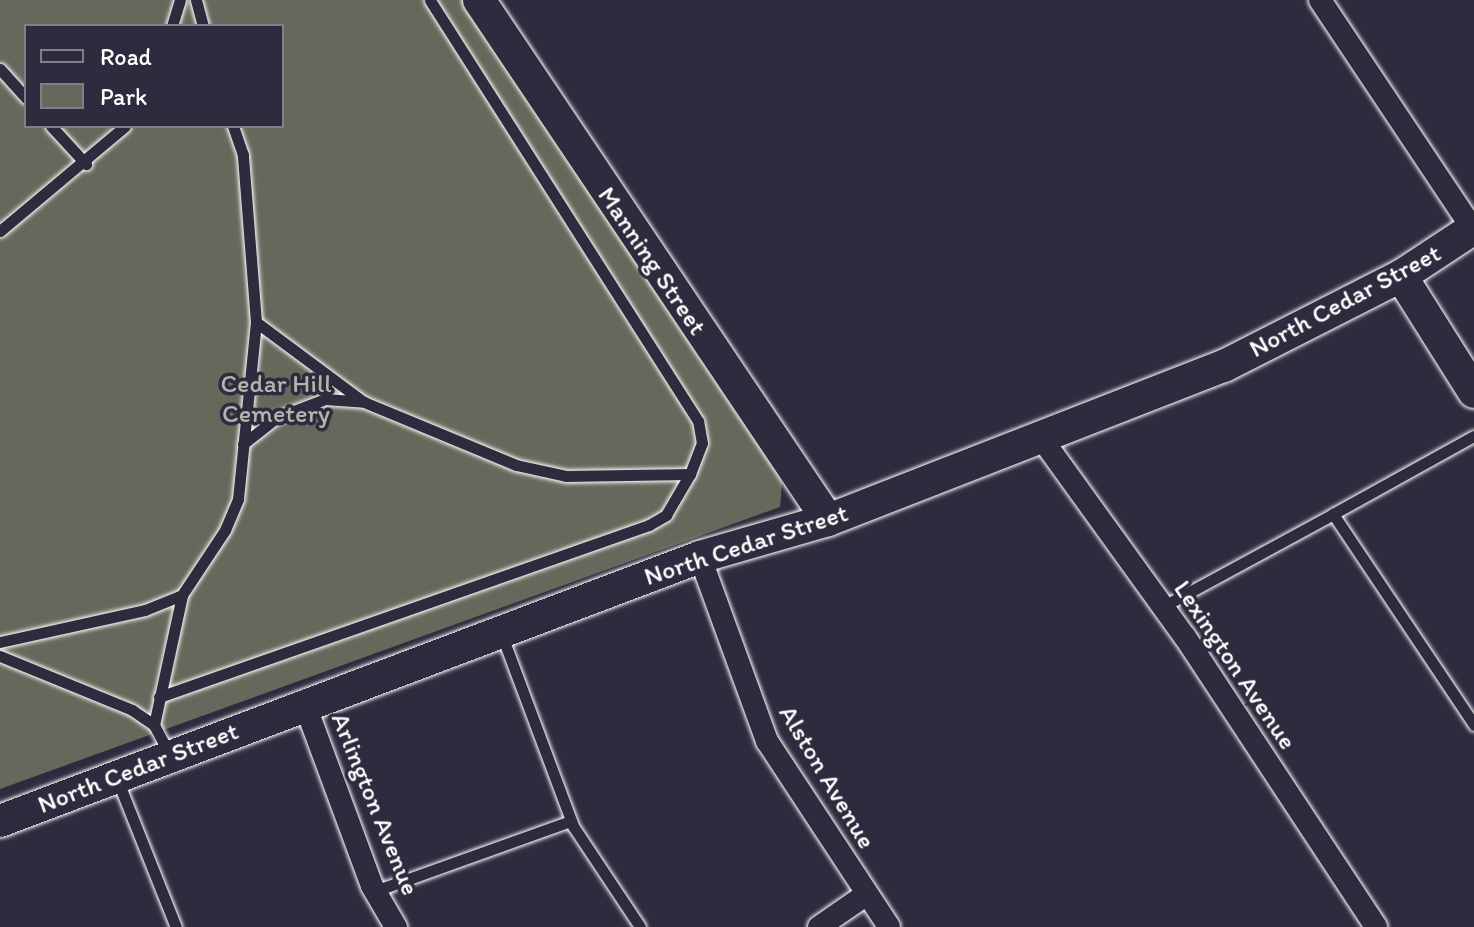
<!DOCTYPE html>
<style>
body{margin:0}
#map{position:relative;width:1474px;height:927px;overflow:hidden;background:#2f2a3d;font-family:Itim,sans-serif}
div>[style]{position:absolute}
.green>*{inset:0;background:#65695b}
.roads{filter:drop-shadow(0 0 2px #fff) drop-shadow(0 0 2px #fff)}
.lane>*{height:11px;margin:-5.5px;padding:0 5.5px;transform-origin:5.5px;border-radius:5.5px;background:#2f2a3d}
.street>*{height:22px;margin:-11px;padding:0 11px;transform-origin:11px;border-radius:11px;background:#2f2a3d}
.secondary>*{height:32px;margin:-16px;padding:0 16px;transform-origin:16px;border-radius:16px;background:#2f2a3d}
span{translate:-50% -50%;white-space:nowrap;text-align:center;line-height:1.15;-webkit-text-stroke:7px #2f2a3d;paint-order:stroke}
.street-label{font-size:26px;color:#fff}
.park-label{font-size:26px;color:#b2b4ad}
.legend{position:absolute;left:24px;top:24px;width:260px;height:104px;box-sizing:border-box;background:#2f2a3d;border:2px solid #827f8b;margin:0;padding:10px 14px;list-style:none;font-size:24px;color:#fff}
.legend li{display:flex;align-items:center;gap:16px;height:40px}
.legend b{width:40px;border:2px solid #827f8b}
</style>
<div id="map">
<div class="green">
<div style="clip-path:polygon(evenodd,0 0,465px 0,771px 455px,782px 484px,780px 507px,0 789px,0 0,26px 26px,282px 26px,282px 126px,26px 126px,26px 26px)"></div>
</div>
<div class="roads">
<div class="lane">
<div style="left:196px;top:0;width:27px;rotate:75deg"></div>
<div style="left:172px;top:26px;width:27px;rotate:-73deg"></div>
<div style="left:0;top:69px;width:39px;rotate:48deg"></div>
<div style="left:51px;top:126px;width:52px;rotate:47.4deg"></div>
<div style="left:0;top:231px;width:163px;rotate:-40deg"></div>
<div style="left:256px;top:322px;width:131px;rotate:36.6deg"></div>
<div style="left:243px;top:444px;width:42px;rotate:-38.2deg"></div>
<div style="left:276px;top:418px;width:53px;rotate:-21.2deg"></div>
<div style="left:325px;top:399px;width:39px;rotate:4deg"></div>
<div style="left:364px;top:402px;width:165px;rotate:22.5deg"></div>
<div style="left:516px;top:465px;width:51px;rotate:12.4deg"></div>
<div style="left:566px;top:476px;width:124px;rotate:-0.9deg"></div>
<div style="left:690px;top:474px;width:33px;rotate:-69deg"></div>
<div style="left:702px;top:443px;width:22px;rotate:-100deg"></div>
<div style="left:698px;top:421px;width:499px;rotate:-122.5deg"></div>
<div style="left:1333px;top:514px;width:161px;rotate:-29deg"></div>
<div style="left:1162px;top:607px;width:195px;rotate:-28.5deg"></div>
<div style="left:1333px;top:514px;width:254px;rotate:56.2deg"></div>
<div style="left:501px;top:633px;width:206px;rotate:69.5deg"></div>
<div style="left:573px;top:826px;width:121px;rotate:56.4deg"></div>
<div style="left:0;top:642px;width:148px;rotate:-12.4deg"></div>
<div style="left:145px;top:610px;width:40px;rotate:-22deg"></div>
<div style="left:182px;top:595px;width:78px;rotate:-56.5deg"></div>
<div style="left:225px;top:530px;width:34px;rotate:-67deg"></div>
<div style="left:238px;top:499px;width:178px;rotate:-84.2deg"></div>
<div style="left:256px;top:322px;width:168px;rotate:-94.5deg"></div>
<div style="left:243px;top:155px;width:31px;rotate:-109deg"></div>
<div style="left:0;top:656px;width:143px;rotate:22.2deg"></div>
<div style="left:132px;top:710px;width:27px;rotate:34deg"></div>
<div style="left:154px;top:725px;width:34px;rotate:62deg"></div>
<div style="left:159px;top:697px;width:519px;rotate:-19.34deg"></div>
<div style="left:649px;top:525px;width:20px;rotate:-30deg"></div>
<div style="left:666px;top:515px;width:48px;rotate:-59.7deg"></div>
<div style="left:154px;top:725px;width:133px;rotate:-77.8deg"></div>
<div style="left:117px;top:779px;width:159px;rotate:68.3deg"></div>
<div style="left:375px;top:891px;width:208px;rotate:-19.7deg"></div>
</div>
<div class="street">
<div style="left:1320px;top:0;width:275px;rotate:56.3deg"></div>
<div style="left:1042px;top:439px;width:244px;rotate:54.2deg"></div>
<div style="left:1185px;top:637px;width:347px;rotate:56.6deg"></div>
<div style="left:700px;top:557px;width:196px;rotate:70deg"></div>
<div style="left:767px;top:741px;width:222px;rotate:56.7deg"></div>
<div style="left:304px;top:702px;width:196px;rotate:69.7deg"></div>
<div style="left:372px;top:886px;width:48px;rotate:59.7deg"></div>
<div style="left:819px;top:927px;width:58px;rotate:-34.5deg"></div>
</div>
<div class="secondary">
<div style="left:479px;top:0;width:626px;rotate:56.13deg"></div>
<div style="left:1401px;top:276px;width:137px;rotate:57.8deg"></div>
<div style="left:0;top:821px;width:748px;rotate:-20.66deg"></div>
<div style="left:700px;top:557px;width:133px;rotate:-16.1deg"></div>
<div style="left:828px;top:520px;width:425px;rotate:-21.3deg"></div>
<div style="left:1224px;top:366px;width:199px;rotate:-27deg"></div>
<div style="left:1401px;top:276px;width:87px;rotate:-33.3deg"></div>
</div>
</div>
<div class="street-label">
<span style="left:652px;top:261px;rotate:56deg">Manning Street</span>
<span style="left:1345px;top:301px;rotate:-28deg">North Cedar Street</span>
<span style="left:746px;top:545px;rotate:-18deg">North Cedar Street</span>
<span style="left:1235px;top:665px;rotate:56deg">Lexington Avenue</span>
<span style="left:138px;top:768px;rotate:-21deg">North Cedar Street</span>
<span style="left:827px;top:777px;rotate:59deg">Alston Avenue</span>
<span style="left:375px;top:804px;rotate:68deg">Arlington Avenue</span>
</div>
<div class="park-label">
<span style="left:276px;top:399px">Cedar Hill<br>Cemetery</span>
</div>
<ul class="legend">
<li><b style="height:10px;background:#2f2a3d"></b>Road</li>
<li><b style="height:22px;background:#65695b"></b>Park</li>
</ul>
</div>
